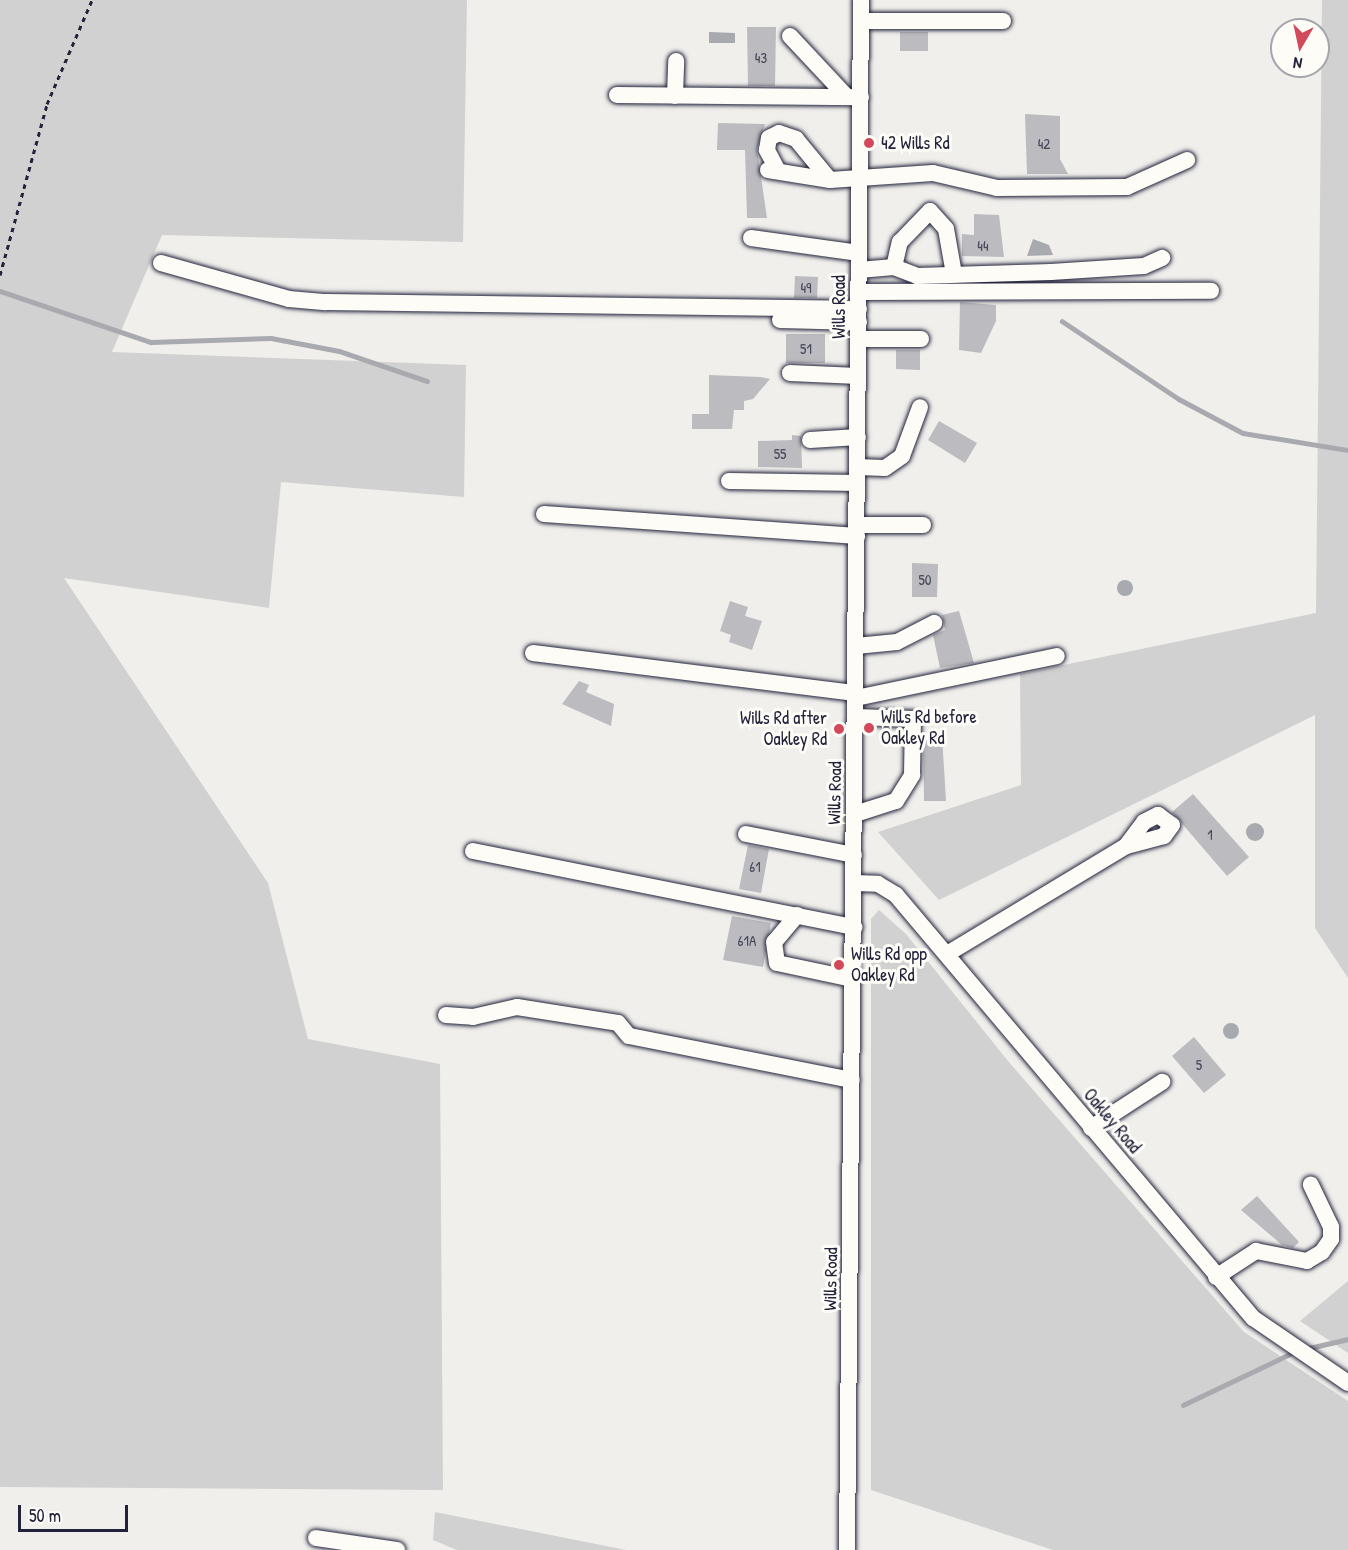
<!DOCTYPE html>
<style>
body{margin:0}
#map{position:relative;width:1348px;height:1550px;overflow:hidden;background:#f0efec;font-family:"Patrick Hand",sans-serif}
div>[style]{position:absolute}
.green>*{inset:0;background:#d2d1d1}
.water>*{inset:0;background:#a9a9b0}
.round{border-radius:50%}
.stream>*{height:4.5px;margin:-2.25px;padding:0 2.25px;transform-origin:2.25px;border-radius:2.25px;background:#a9a9b0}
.building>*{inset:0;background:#bcbcc0}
.path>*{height:3px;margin-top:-1.5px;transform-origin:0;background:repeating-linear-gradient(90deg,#22223b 0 4.5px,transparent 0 9px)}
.roads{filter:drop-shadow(0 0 2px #22223b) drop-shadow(0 0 2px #22223b)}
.minor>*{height:16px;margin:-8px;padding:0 8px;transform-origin:8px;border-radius:8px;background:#fdfcf7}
.dots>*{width:16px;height:16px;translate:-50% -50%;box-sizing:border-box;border:3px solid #fdfcf7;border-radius:50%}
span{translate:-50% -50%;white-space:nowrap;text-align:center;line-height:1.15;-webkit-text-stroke:6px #fdfcf7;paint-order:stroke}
.number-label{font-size:15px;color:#48485c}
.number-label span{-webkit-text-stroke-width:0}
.poi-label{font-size:18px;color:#22223b}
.left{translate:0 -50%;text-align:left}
.right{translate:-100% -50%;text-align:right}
.street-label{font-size:18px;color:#22223b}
.north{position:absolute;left:1270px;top:18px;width:60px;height:60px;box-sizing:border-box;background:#fdfcf7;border:2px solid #a5a5ac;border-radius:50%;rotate:189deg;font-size:16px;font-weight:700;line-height:24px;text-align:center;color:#22223b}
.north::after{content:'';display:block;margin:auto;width:21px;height:27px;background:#d1495b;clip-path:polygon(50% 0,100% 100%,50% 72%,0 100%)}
.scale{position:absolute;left:18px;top:1505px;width:110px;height:27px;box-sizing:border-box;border:3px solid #22223b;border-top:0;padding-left:8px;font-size:18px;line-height:21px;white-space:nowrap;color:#22223b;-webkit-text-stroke:4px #fdfcf7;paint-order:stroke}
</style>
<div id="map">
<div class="green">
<div style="clip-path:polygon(0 0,467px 0,463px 242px,162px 235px,112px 352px,466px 365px,464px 497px,281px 482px,269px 608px,64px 578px,268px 883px,308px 1039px,440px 1064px,443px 1490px,0 1487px)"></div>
<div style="clip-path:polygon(1322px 0,1348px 0,1348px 978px,1315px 928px,1315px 715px,939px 900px,878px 832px,1021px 785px,1020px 674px,1316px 613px)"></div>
<div style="clip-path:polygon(879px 910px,906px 934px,1008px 1061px,1244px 1332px,1348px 1401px,1348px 1550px,1053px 1550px,871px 1490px,871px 919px)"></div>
<div style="clip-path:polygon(1348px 1281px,1348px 1353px,1300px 1321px)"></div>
<div style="clip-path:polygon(435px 1512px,626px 1550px,457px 1550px,433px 1540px)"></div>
</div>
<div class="water">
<div style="clip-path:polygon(709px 32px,735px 33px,735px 43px,709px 43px)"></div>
<div style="clip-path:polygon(1033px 239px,1049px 245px,1053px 255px,1027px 256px)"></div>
<div class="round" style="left:1117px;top:580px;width:16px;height:16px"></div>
<div class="round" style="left:1246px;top:823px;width:18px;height:18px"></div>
<div class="round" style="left:1223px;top:1023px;width:16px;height:16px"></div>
</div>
<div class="stream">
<div style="left:0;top:291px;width:159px;rotate:18.7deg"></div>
<div style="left:151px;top:342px;width:120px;rotate:-1.9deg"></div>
<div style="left:271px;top:338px;width:69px;rotate:10.8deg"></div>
<div style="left:339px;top:351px;width:93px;rotate:18.8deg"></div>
<div style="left:1062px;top:321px;width:141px;rotate:33.7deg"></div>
<div style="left:1179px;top:399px;width:72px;rotate:28deg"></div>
<div style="left:1243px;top:433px;width:106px;rotate:9.2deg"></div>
<div style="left:1305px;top:1349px;width:44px;rotate:-13.1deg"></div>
<div style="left:1183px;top:1405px;width:123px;rotate:-25.5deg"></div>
</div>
<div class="building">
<div style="clip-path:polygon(747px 27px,776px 27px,775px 86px,748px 86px)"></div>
<div style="clip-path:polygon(900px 32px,928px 32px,928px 51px,900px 51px)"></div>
<div style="clip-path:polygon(1025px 114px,1060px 116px,1060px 159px,1068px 174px,1027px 174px)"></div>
<div style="clip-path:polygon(718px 123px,765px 124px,757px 149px,767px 218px,747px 218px,745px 150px,717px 150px)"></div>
<div style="clip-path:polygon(974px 214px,999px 215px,1004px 257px,962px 256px,962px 234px,974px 235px)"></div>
<div style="clip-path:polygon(795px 276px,818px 277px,817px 298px,794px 298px)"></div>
<div style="clip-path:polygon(960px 302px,996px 305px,996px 321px,981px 353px,959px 350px)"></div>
<div style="clip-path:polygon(786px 334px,825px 334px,825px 363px,786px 363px)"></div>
<div style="clip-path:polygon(896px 350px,920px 350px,920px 370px,896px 369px)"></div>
<div style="clip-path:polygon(709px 375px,761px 377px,770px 379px,753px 399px,744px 401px,744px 410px,734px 410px,732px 429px,692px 429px,692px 414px,709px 414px)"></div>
<div style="clip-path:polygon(939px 421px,977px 443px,965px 463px,928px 440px)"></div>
<div style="clip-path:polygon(792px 435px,801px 436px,802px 468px,758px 467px,758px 441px,792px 440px)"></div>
<div style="clip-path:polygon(912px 563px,938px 564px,937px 597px,912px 597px)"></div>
<div style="clip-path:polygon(730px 601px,748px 607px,745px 616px,762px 621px,752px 650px,729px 642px,731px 635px,720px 631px)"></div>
<div style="clip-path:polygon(959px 611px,974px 663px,940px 668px,933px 635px,945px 630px,942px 615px)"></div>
<div style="clip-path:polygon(579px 681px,589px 685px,586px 692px,614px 704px,611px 726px,562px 704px)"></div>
<div style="clip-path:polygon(923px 735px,942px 735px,946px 801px,924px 801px)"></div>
<div style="clip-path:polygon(1193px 794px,1249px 857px,1227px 876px,1172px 812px)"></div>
<div style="clip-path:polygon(748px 845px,769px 849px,761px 893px,739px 889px)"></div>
<div style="clip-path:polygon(732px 916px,771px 923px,763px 967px,723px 960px)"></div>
<div style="clip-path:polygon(1194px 1037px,1226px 1075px,1204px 1093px,1172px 1056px)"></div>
<div style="clip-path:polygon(1257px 1196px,1299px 1242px,1293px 1248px,1282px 1245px,1241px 1210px)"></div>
</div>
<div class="path">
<div style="left:0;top:275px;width:177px;rotate:-74.6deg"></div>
<div style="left:47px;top:104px;width:113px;rotate:-66.6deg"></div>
</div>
<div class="roads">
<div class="minor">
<div style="left:861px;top:21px;width:142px"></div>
<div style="left:790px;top:36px;width:83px;rotate:46.9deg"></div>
<div style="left:617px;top:95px;width:244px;rotate:0.5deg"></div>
<div style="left:675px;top:96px;width:35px;rotate:-88deg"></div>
<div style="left:768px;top:170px;width:63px;rotate:9.2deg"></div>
<div style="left:830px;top:180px;width:103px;rotate:-3.9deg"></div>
<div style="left:933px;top:173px;width:66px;rotate:13.2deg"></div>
<div style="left:997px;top:188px;width:130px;rotate:-0.4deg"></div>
<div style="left:1127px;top:187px;width:66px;rotate:-24.2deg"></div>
<div style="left:778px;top:171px;width:24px;rotate:-118deg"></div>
<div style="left:767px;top:150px;width:12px;rotate:-81deg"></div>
<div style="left:769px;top:138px;width:11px;rotate:-27deg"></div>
<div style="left:779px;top:133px;width:18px;rotate:19deg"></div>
<div style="left:796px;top:139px;width:52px;rotate:50.5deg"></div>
<div style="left:751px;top:238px;width:109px;rotate:7.9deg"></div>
<div style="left:161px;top:263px;width:133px;rotate:15.7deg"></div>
<div style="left:289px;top:299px;width:37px;rotate:5deg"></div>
<div style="left:326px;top:302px;width:533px;rotate:0.75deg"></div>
<div style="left:894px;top:267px;width:25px;rotate:21deg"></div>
<div style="left:917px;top:276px;width:134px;rotate:-1.7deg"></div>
<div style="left:1051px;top:272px;width:93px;rotate:-3.7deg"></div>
<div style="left:1144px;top:266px;width:20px;rotate:-24deg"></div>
<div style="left:859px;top:270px;width:35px;rotate:-5deg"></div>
<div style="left:894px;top:267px;width:26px;rotate:-77deg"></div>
<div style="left:900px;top:242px;width:43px;rotate:-45.9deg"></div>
<div style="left:930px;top:211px;width:24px;rotate:48deg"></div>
<div style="left:946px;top:229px;width:46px;rotate:79.9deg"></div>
<div style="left:859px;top:292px;width:352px;rotate:-0.2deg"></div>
<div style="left:780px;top:320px;width:79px;rotate:1.5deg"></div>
<div style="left:859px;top:339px;width:62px"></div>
<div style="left:790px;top:373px;width:68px;rotate:2.5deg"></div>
<div style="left:810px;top:440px;width:48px;rotate:-3.6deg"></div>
<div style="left:857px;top:467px;width:28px;rotate:2deg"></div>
<div style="left:885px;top:468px;width:21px;rotate:-35deg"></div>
<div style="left:902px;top:456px;width:52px;rotate:-69.8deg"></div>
<div style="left:729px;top:481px;width:128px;rotate:0.9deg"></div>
<div style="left:544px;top:514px;width:314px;rotate:4deg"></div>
<div style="left:857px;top:525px;width:66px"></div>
<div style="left:856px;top:646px;width:41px;rotate:-5.6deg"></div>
<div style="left:897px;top:642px;width:42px;rotate:-27.2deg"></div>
<div style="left:533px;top:653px;width:325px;rotate:7.1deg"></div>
<div style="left:856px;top:698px;width:205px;rotate:-11.8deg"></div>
<div style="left:855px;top:814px;width:43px;rotate:-17.6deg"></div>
<div style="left:896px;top:801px;width:31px;rotate:-58deg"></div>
<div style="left:912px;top:775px;width:56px;rotate:-89deg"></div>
<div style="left:913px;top:719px;width:57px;rotate:-178deg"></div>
<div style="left:746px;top:834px;width:110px;rotate:11deg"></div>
<div style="left:473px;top:851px;width:389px;rotate:11.3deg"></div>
<div style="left:854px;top:883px;width:24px;rotate:2deg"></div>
<div style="left:878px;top:884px;width:21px;rotate:31deg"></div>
<div style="left:896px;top:895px;width:554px;rotate:49.84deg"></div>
<div style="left:1253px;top:1318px;width:115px;rotate:34.4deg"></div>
<div style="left:797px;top:915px;width:35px;rotate:130deg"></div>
<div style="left:774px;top:942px;width:21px;rotate:82deg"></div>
<div style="left:777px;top:963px;width:78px;rotate:11.9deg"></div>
<div style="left:947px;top:954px;width:209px;rotate:-31.1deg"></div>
<div style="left:1126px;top:846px;width:30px;rotate:-53deg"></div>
<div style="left:1144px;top:822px;width:16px;rotate:-27deg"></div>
<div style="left:1158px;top:815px;width:17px;rotate:36deg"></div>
<div style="left:1172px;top:825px;width:14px;rotate:126deg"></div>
<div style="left:1164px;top:836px;width:39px;rotate:165deg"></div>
<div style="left:446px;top:1015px;width:27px;rotate:4deg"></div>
<div style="left:473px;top:1017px;width:45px;rotate:-12.8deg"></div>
<div style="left:517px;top:1007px;width:102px;rotate:9deg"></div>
<div style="left:618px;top:1023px;width:17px;rotate:50deg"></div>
<div style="left:629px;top:1036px;width:227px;rotate:11.2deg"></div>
<div style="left:1091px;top:1128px;width:85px;rotate:-32.9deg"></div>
<div style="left:1216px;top:1277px;width:48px;rotate:-33deg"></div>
<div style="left:1256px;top:1251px;width:52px;rotate:11.1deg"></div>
<div style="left:1307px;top:1261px;width:17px;rotate:-31deg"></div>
<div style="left:1322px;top:1252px;width:16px;rotate:-55deg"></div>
<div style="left:1331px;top:1239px;width:12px;rotate:-90deg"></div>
<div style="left:1331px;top:1227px;width:47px;rotate:-115.5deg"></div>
<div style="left:316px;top:1538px;width:82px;rotate:8.4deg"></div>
<div style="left:847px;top:1550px;width:1550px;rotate:-89.48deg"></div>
</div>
</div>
<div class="dots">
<div style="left:869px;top:143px;background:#d1495b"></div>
<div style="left:869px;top:728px;background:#d1495b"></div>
<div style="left:839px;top:729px;background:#d1495b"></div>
<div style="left:839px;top:965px;background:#d1495b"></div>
</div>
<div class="number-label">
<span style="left:761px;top:58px">43</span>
<span style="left:1044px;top:144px">42</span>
<span style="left:983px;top:246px">44</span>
<span style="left:806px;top:288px">49</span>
<span style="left:806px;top:349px">51</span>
<span style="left:780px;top:454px">55</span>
<span style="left:925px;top:580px">50</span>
<span style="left:1210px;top:835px">1</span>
<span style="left:755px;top:867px">61</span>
<span style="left:747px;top:941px">61A</span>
<span style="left:1199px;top:1065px">5</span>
</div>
<div class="poi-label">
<span class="left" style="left:881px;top:143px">42 Wills Rd</span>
<span class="left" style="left:881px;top:728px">Wills Rd before<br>Oakley Rd</span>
<span class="right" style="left:827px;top:729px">Wills Rd after<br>Oakley Rd</span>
<span class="left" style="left:851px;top:965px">Wills Rd opp<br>Oakley Rd</span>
</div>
<div class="street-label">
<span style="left:839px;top:307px;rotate:-90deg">Wills Road</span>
<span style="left:835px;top:793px;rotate:-89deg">Wills Road</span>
<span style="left:1112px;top:1121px;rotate:50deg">Oakley Road</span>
<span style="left:831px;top:1279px;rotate:-89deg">Wills Road</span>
</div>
<div class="north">N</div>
<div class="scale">50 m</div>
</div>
